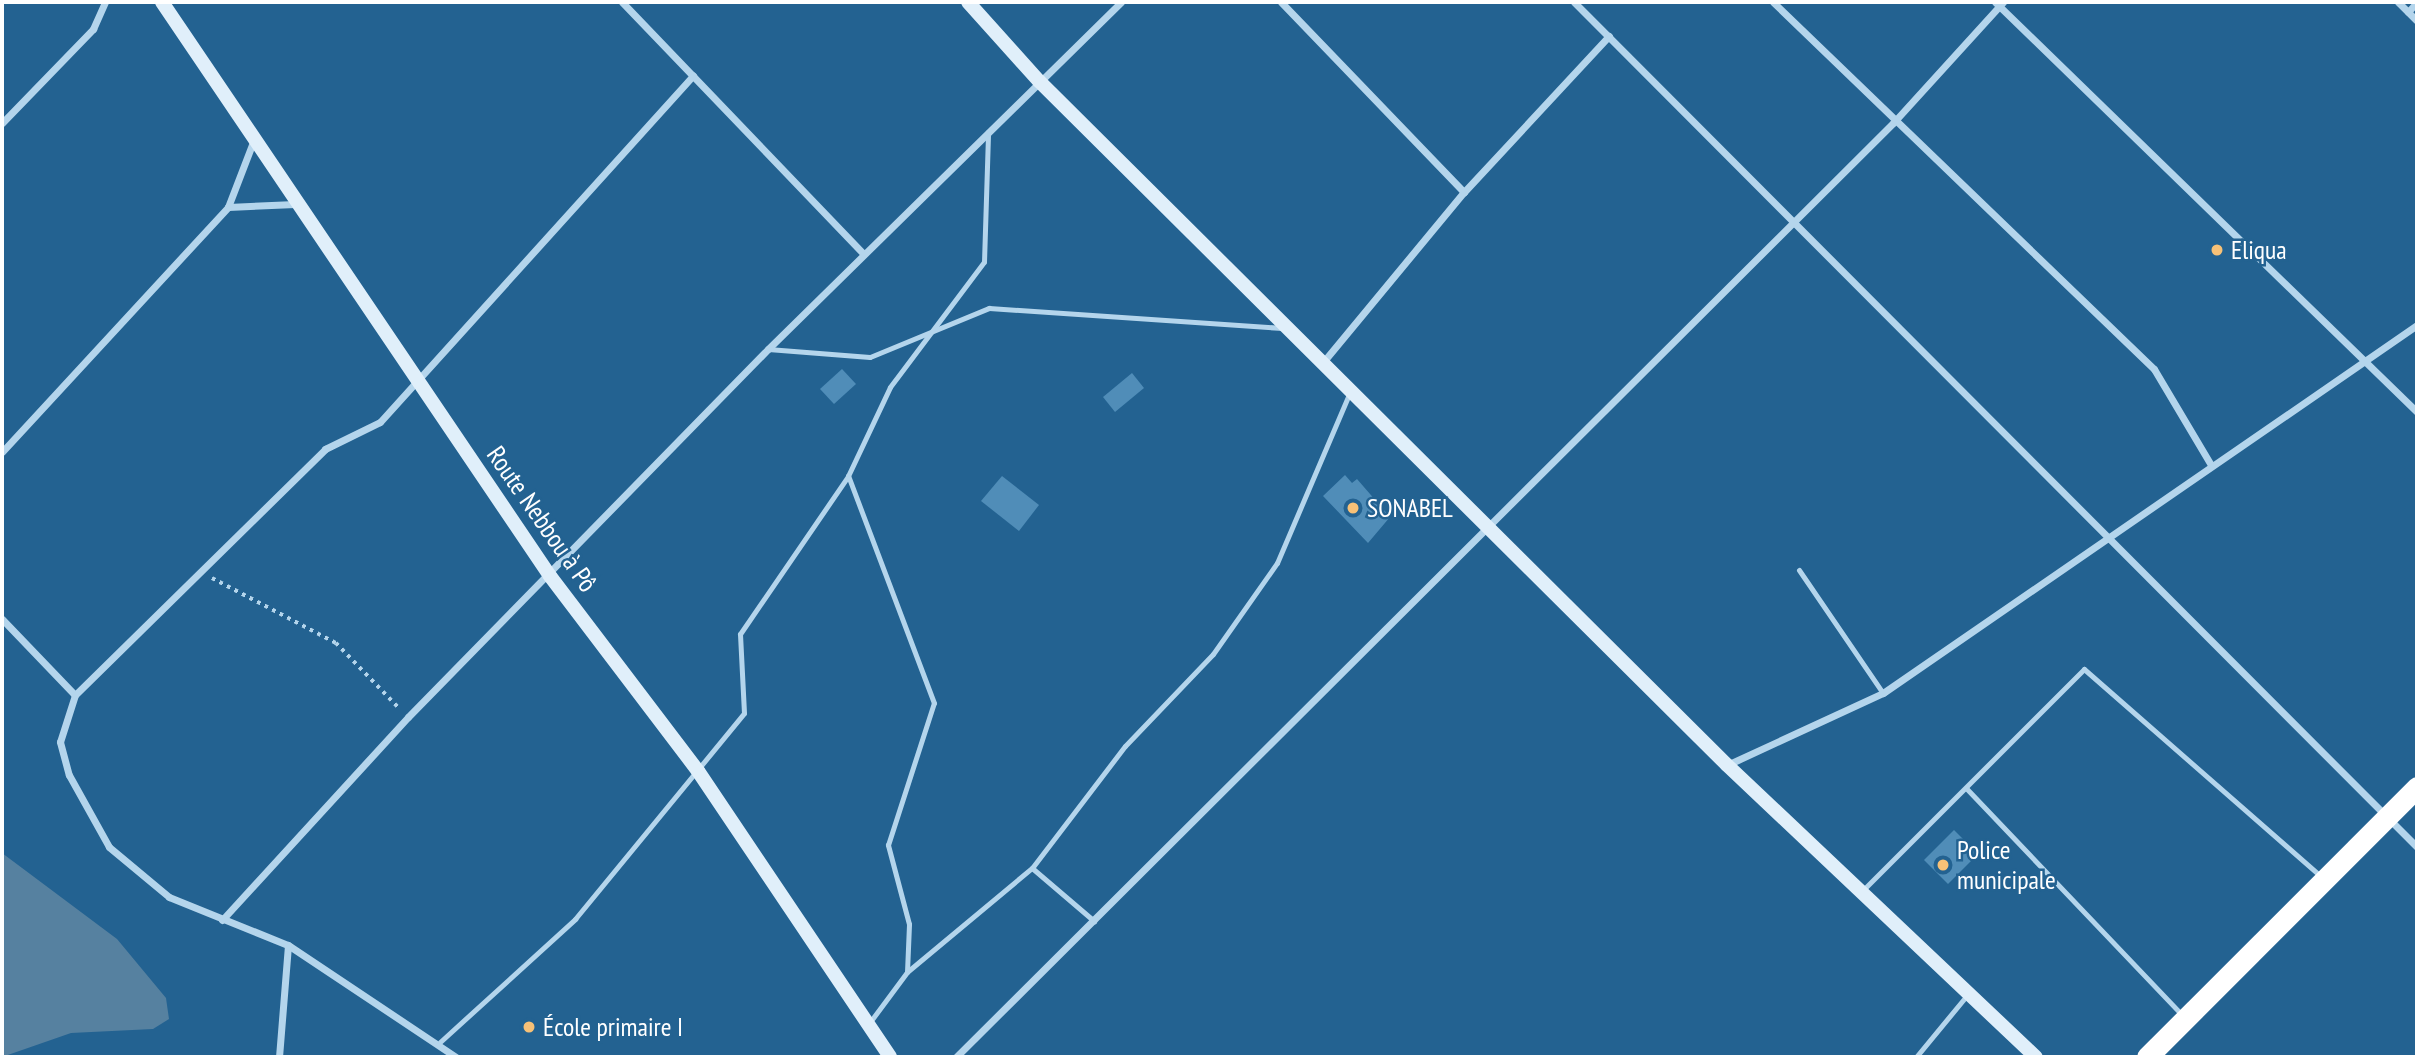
<!DOCTYPE html>
<meta charset="utf-8">
<style>
body{margin:0}
#map{position:relative;width:2419px;height:1059px;overflow:hidden;background:#236291;font-family:"PT Sans Narrow",sans-serif}
div>[style]{position:absolute}
.water>*{inset:0;background:#5681a0}
.building>*{inset:0;background:#508db8}
.path>*{height:3.5px;margin-top:-1.75px;transform-origin:0;background:repeating-linear-gradient(90deg,#b4d5ec 0 3.5px,transparent 0 8.5px)}
.lane>*{height:5px;margin:-2.5px;padding:0 2.5px;transform-origin:2.5px;border-radius:2.5px;background:#b4d5ec}
.street>*{height:7px;margin:-3.5px;padding:0 3.5px;transform-origin:3.5px;border-radius:3.5px;background:#b4d5ec}
.secondary>*{height:14px;margin:-7px;padding:0 7px;transform-origin:7px;border-radius:7px;background:#e0effa}
.highway>*{height:21px;margin:-10.5px;padding:0 10.5px;transform-origin:10.5px;border-radius:10.5px;background:#fff}
.dots>*{width:19px;height:19px;translate:-50% -50%;box-sizing:border-box;border:4px solid #236291;border-radius:50%}
span{translate:-50% -50%;white-space:nowrap;text-align:center;line-height:1.15;-webkit-text-stroke:5px #236291;paint-order:stroke}
.poi-label{font-size:26px;color:#fff}
.left{translate:0 -50%;text-align:left}
.street-label{font-size:26px;color:#fff}
.frame{position:absolute;inset:0;border:4px solid #fff;pointer-events:none}
</style>
<div id="map">
<div class="water">
<div style="clip-path:polygon(2px 853px,117px 939px,166px 998px,169px 1019px,153px 1029px,71px 1033px,2px 1057px)"></div>
</div>
<div class="building">
<div style="clip-path:polygon(842px 369px,856px 384px,834px 404px,820px 389px)"></div>
<div style="clip-path:polygon(1132px 373px,1144px 388px,1115px 412px,1103px 397px)"></div>
<div style="clip-path:polygon(1345px 475px,1352px 483px,1357px 479px,1390px 517px,1368px 543px,1323px 496px)"></div>
<div style="clip-path:polygon(1002px 476px,1039px 505px,1019px 531px,981px 501px)"></div>
<div style="clip-path:polygon(1954px 830px,1978px 854px,1948px 884px,1924px 860px)"></div>
</div>
<div class="path">
<div style="left:212px;top:578px;width:140px;rotate:27.7deg"></div>
<div style="left:336px;top:643px;width:91px;rotate:45.9deg"></div>
</div>
<div class="lane">
<div style="left:768px;top:349px;width:102px;rotate:4.5deg"></div>
<div style="left:870px;top:357px;width:129px;rotate:-22.4deg"></div>
<div style="left:989px;top:308px;width:294px;rotate:3.9deg"></div>
<div style="left:1799px;top:570px;width:149px;rotate:55.7deg"></div>
<div style="left:1966px;top:788px;width:315px;rotate:46.4deg"></div>
<div style="left:1032px;top:868px;width:153px;rotate:-52.7deg"></div>
<div style="left:1125px;top:746px;width:127px;rotate:-46.3deg"></div>
<div style="left:1213px;top:654px;width:111px;rotate:-54.9deg"></div>
<div style="left:1277px;top:563px;width:186px;rotate:-66.9deg"></div>
<div style="left:1862px;top:891px;width:314px;rotate:-45deg"></div>
<div style="left:2084px;top:669px;width:316px;rotate:41.2deg"></div>
<div style="left:907px;top:972px;width:48px;rotate:-87.6deg"></div>
<div style="left:909px;top:924px;width:82px;rotate:-104.9deg"></div>
<div style="left:888px;top:845px;width:149px;rotate:-72.1deg"></div>
<div style="left:934px;top:703px;width:243px;rotate:-110.7deg"></div>
<div style="left:848px;top:476px;width:98px;rotate:-64.7deg"></div>
<div style="left:890px;top:387px;width:156px;rotate:-53.1deg"></div>
<div style="left:984px;top:262px;width:130px;rotate:-88.2deg"></div>
<div style="left:870px;top:1022px;width:62px;rotate:-53.5deg"></div>
<div style="left:907px;top:972px;width:163px;rotate:-39.8deg"></div>
<div style="left:1032px;top:868px;width:82px;rotate:40.5deg"></div>
<div style="left:440px;top:1042px;width:183px;rotate:-42.3deg"></div>
<div style="left:575px;top:919px;width:266px;rotate:-50.6deg"></div>
<div style="left:744px;top:713px;width:79px;rotate:-92.9deg"></div>
<div style="left:740px;top:634px;width:191px;rotate:-55.6deg"></div>
<div style="left:1916px;top:1057px;width:82px;rotate:-50.5deg"></div>
</div>
<div class="street">
<div style="left:622px;top:2px;width:349px;rotate:46.2deg"></div>
<div style="left:1281px;top:2px;width:264px;rotate:46.1deg"></div>
<div style="left:1574px;top:2px;width:1194px;rotate:45.07deg"></div>
<div style="left:1773px;top:2px;width:529px;rotate:43.93deg"></div>
<div style="left:2154px;top:369px;width:112px;rotate:59.3deg"></div>
<div style="left:1995px;top:2px;width:588px;rotate:44.17deg"></div>
<div style="left:2398px;top:2px;width:27px;rotate:45deg"></div>
<div style="left:2408px;top:12px;width:13px;rotate:-48deg"></div>
<div style="left:2px;top:123px;width:131px;rotate:-45.9deg"></div>
<div style="left:93px;top:29px;width:30px;rotate:-66deg"></div>
<div style="left:228px;top:207px;width:67px;rotate:-2.6deg"></div>
<div style="left:1324px;top:361px;width:219px;rotate:-50.4deg"></div>
<div style="left:1464px;top:192px;width:213px;rotate:-47.1deg"></div>
<div style="left:2px;top:452px;width:333px;rotate:-47.3deg"></div>
<div style="left:228px;top:207px;width:70px;rotate:-69deg"></div>
<div style="left:2px;top:619px;width:105px;rotate:46.2deg"></div>
<div style="left:75px;top:695px;width:49px;rotate:107.7deg"></div>
<div style="left:60px;top:742px;width:34px;rotate:75deg"></div>
<div style="left:69px;top:775px;width:82px;rotate:60.9deg"></div>
<div style="left:109px;top:847px;width:78px;rotate:39.8deg"></div>
<div style="left:169px;top:897px;width:128px;rotate:22deg"></div>
<div style="left:288px;top:945px;width:202px;rotate:33.7deg"></div>
<div style="left:75px;top:695px;width:351px;rotate:-44.5deg"></div>
<div style="left:325px;top:449px;width:61px;rotate:-26.1deg"></div>
<div style="left:380px;top:422px;width:467px;rotate:-47.9deg"></div>
<div style="left:1727px;top:765px;width:172px;rotate:-24.8deg"></div>
<div style="left:1883px;top:693px;width:649px;rotate:-34.57deg"></div>
<div style="left:222px;top:920px;width:275px;rotate:-47.5deg"></div>
<div style="left:408px;top:717px;width:515px;rotate:-45.63deg"></div>
<div style="left:768px;top:349px;width:495px;rotate:-44.5deg"></div>
<div style="left:279px;top:1057px;width:112px;rotate:-85.4deg"></div>
<div style="left:956px;top:1057px;width:1323px;rotate:-44.91deg"></div>
<div style="left:1893px;top:123px;width:164px;rotate:-47.7deg"></div>
</div>
<div class="secondary">
<div style="left:162px;top:2px;width:693px;rotate:55.94deg"></div>
<div style="left:550px;top:576px;width:245px;rotate:52.8deg"></div>
<div style="left:698px;top:771px;width:344px;rotate:56.1deg"></div>
<div style="left:968px;top:2px;width:106px;rotate:48.1deg"></div>
<div style="left:1039px;top:81px;width:970px;rotate:44.83deg"></div>
<div style="left:1727px;top:765px;width:425px;rotate:43.4deg"></div>
</div>
<div class="highway">
<div style="left:2147px;top:1057px;width:382px;rotate:-45deg"></div>
</div>
<div class="dots">
<div style="left:2217px;top:250px;background:#f7c177"></div>
<div style="left:1353px;top:508px;background:#f7c177"></div>
<div style="left:1943px;top:865px;background:#f7c177"></div>
<div style="left:529px;top:1027px;background:#f7c177"></div>
</div>
<div class="poi-label">
<span class="left" style="left:2231px;top:250px">Eliqua</span>
<span class="left" style="left:1367px;top:508px">SONABEL</span>
<span class="left" style="left:1957px;top:865px">Police<br>municipale</span>
<span class="left" style="left:543px;top:1027px">École primaire I</span>
</div>
<div class="street-label">
<span style="left:542px;top:519px;rotate:55deg">Route Nebbou à Pô</span>
</div>
<div class="frame"></div>
</div>
